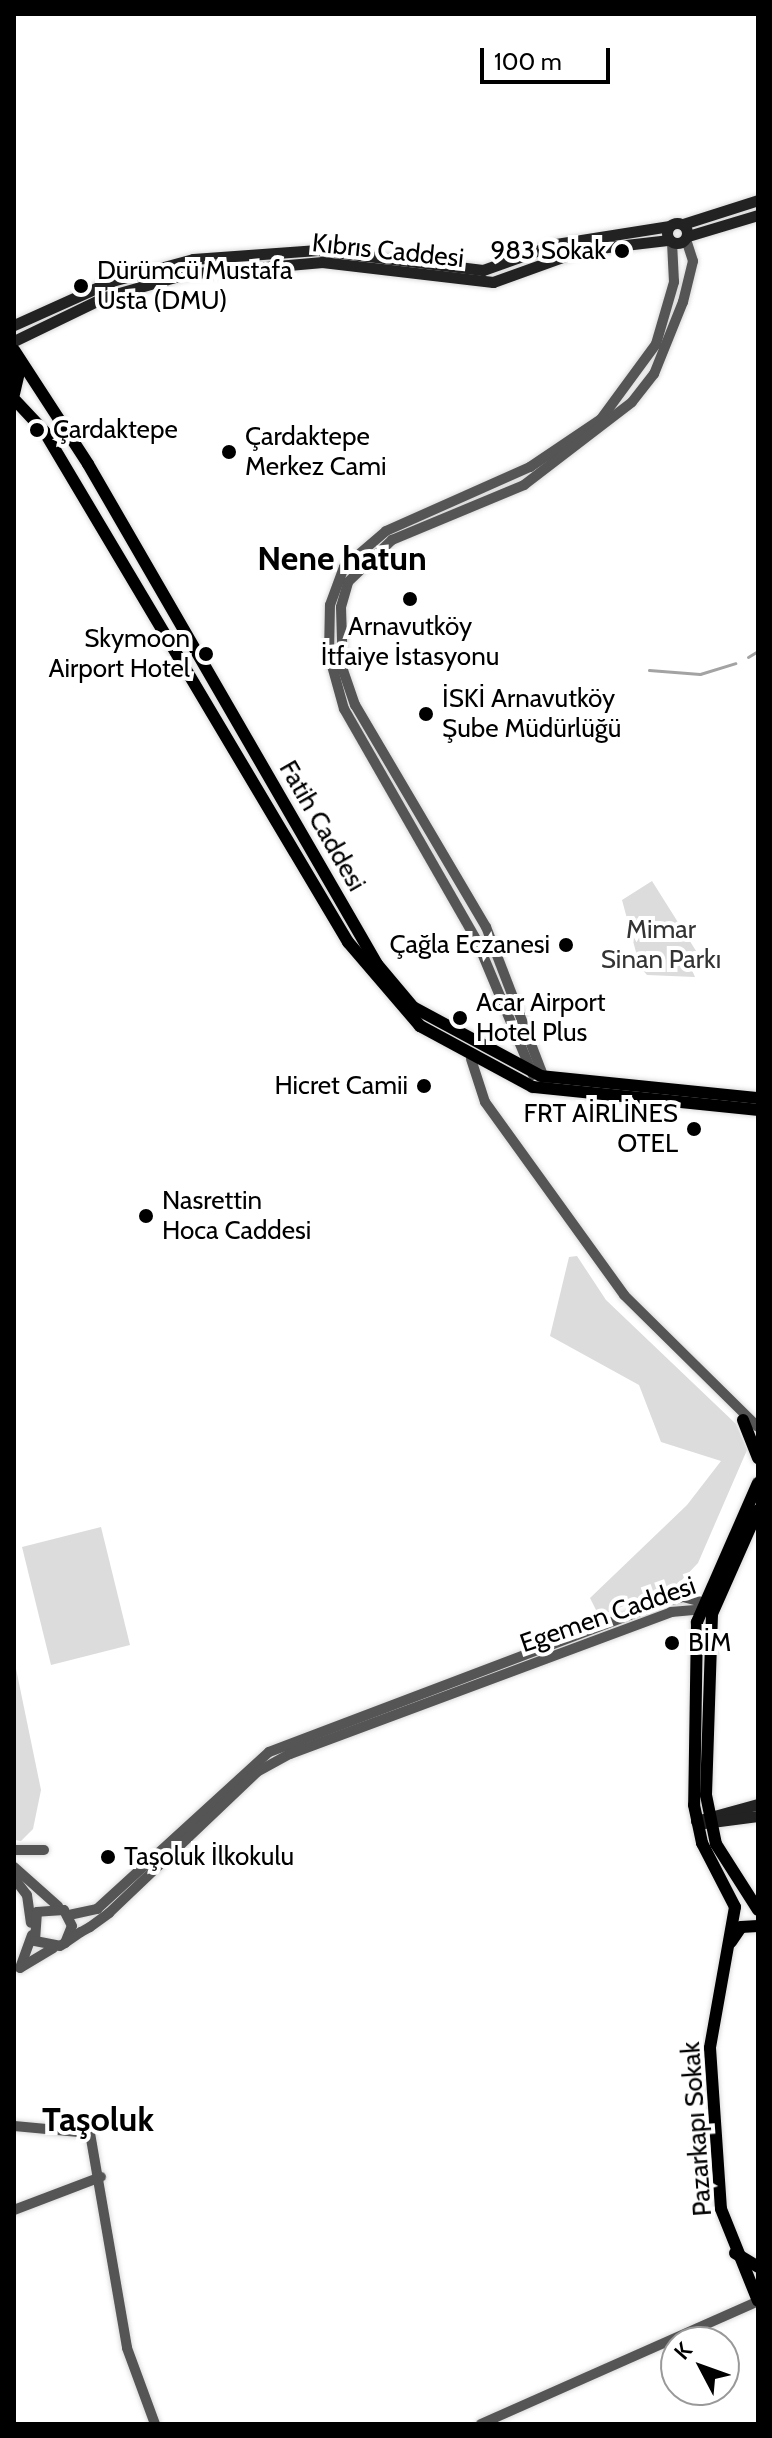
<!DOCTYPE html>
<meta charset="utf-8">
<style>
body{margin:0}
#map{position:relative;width:772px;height:2438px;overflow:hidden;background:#fff;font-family:Cabin,sans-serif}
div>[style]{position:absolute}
.green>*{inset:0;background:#dcdcdc}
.stream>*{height:3px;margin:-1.5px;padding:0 1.5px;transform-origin:1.5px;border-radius:1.5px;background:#a3a3a3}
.roads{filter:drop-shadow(0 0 2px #dbdbdb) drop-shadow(0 0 2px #dbdbdb)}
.tertiary>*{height:10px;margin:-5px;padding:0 5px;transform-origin:5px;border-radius:5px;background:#555}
.secondary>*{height:11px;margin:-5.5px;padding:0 5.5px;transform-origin:5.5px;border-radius:5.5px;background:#222}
.secondary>.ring{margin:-5.5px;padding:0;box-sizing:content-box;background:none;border:11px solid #222;border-radius:50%}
.primary>*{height:12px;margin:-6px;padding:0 6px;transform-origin:6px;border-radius:6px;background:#000}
.dots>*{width:22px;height:22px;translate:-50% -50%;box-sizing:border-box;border:4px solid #fff;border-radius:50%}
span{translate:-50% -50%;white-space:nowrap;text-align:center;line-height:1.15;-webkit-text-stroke:8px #fff;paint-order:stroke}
.street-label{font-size:26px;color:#000}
.poi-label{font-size:26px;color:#000}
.right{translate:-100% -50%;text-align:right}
.left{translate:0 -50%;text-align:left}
.park-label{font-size:26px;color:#333}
.district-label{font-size:34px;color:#000;font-weight:700}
.frame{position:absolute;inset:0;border:16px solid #000;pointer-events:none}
.north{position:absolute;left:660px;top:2326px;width:80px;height:80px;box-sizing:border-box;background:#fff;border:2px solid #999;border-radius:50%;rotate:311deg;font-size:22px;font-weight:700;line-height:32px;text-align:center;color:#000}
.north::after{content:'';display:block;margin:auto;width:28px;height:36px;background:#000;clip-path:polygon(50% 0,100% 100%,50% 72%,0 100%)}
.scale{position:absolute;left:480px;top:48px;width:130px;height:36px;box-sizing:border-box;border:4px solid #000;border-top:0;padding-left:10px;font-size:24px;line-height:28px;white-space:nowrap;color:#000;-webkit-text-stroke:6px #fff;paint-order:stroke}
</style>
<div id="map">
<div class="green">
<div style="clip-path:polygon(652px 881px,703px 962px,691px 968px,695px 977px,647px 975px,640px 967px,622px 900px)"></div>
<div style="clip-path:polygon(577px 1256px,606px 1300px,736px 1424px,747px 1450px,698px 1563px,678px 1584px,599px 1616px,590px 1598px,687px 1505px,721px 1461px,661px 1442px,639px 1385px,550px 1336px,569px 1257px)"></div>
<div style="clip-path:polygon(101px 1527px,130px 1645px,51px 1665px,22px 1547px)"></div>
<div style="clip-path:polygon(14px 1659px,41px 1790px,33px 1829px,21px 1841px,14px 1840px)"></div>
</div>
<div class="stream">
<div style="left:748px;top:657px;width:12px;rotate:-31deg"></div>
<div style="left:649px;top:670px;width:51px;rotate:4.5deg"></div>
<div style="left:700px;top:674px;width:37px;rotate:-17deg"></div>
</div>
<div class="roads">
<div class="tertiary">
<div style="left:471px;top:1059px;width:45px;rotate:72deg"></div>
<div style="left:485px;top:1102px;width:238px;rotate:54.2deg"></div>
<div style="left:624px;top:1295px;width:188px;rotate:44.6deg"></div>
<div style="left:533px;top:1075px;width:145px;rotate:-112.7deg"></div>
<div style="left:477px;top:941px;width:267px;rotate:-119.8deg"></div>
<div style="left:344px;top:709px;width:56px;rotate:-105.5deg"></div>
<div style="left:329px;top:655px;width:50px;rotate:-88.9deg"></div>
<div style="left:330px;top:605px;width:40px;rotate:-69.8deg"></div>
<div style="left:344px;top:567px;width:55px;rotate:-40.6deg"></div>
<div style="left:386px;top:531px;width:158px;rotate:-24deg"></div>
<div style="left:530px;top:467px;width:86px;rotate:-34.1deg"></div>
<div style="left:601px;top:419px;width:93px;rotate:-53.7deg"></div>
<div style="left:656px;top:344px;width:65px;rotate:-73.8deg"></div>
<div style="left:674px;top:282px;width:40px;rotate:-92.9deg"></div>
<div style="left:546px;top:1083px;width:167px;rotate:-111deg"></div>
<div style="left:486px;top:927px;width:258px;rotate:-120.5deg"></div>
<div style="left:355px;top:705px;width:36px;rotate:-109deg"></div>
<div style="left:343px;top:671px;width:64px;rotate:-91.8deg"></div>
<div style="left:341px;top:607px;width:26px;rotate:-74deg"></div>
<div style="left:348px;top:582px;width:61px;rotate:-43.7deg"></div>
<div style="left:392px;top:540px;width:143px;rotate:-22.6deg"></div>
<div style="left:524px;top:485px;width:136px;rotate:-37.5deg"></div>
<div style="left:632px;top:402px;width:36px;rotate:-52deg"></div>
<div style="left:654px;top:374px;width:78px;rotate:-68.1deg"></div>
<div style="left:683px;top:302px;width:42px;rotate:-76.3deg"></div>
<div style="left:693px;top:261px;width:22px;rotate:-108deg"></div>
<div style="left:14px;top:1850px;width:30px"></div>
<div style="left:14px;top:1867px;width:59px;rotate:41.6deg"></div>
<div style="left:14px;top:1878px;width:21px;rotate:53deg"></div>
<div style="left:27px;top:1895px;width:28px;rotate:82deg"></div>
<div style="left:69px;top:1915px;width:29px;rotate:-12deg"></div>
<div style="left:97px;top:1909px;width:233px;rotate:-42.4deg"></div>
<div style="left:269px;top:1752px;width:413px;rotate:-20.8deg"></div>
<div style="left:655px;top:1605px;width:29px;rotate:-16deg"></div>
<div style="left:683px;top:1597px;width:31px;rotate:15deg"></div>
<div style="left:32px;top:1935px;width:35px;rotate:110deg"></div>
<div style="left:20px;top:1968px;width:39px;rotate:-31deg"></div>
<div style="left:65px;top:1943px;width:18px;rotate:-68deg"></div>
<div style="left:72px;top:1926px;width:18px;rotate:-117deg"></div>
<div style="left:64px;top:1910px;width:27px;rotate:176deg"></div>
<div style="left:37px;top:1912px;width:29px;rotate:94deg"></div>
<div style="left:35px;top:1941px;width:25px;rotate:11deg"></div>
<div style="left:60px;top:1946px;width:6px;rotate:-31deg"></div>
<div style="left:65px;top:1943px;width:19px;rotate:-35deg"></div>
<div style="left:81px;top:1932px;width:10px;rotate:-29deg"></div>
<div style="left:90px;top:1927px;width:24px;rotate:-36deg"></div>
<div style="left:109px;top:1913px;width:204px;rotate:-43.6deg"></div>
<div style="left:257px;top:1772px;width:38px;rotate:-29deg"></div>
<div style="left:290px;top:1754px;width:407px;rotate:-20.4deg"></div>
<div style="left:671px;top:1612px;width:36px;rotate:-5deg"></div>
<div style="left:14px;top:2126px;width:76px;rotate:5.3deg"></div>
<div style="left:90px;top:2133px;width:218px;rotate:80.2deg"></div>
<div style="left:127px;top:2348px;width:81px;rotate:69.8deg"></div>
<div style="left:14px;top:2210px;width:93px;rotate:-20.8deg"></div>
<div style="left:481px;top:2424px;width:303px;rotate:-23.9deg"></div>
</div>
<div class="secondary">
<div class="ring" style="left:667px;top:223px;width:9px;height:9px"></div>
<div style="left:683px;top:224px;width:79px;rotate:-17.7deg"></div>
<div style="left:688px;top:236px;width:73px;rotate:-16.7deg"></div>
<div style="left:14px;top:325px;width:107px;rotate:-24.2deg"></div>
<div style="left:112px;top:281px;width:84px;rotate:-15.2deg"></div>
<div style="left:193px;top:259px;width:125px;rotate:-4.1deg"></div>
<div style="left:318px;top:250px;width:166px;rotate:6.9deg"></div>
<div style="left:483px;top:270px;width:77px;rotate:-19.6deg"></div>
<div style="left:556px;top:244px;width:115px;rotate:-9deg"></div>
<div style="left:14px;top:341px;width:101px;rotate:-25.8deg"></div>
<div style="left:105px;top:297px;width:84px;rotate:-15.9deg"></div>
<div style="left:186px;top:274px;width:137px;rotate:-5deg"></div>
<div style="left:322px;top:262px;width:172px;rotate:6.7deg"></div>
<div style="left:493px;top:282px;width:95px;rotate:-19.8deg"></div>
<div style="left:582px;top:250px;width:88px;rotate:-6.6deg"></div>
<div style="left:696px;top:1821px;width:64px;rotate:-15.3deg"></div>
<div style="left:704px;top:1823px;width:54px;rotate:-7.4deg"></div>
</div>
<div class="primary">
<div style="left:14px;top:350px;width:136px;rotate:57deg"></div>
<div style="left:88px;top:464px;width:578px;rotate:59.97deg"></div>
<div style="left:377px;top:964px;width:56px;rotate:50.1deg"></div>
<div style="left:413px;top:1007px;width:145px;rotate:28.3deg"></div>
<div style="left:541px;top:1076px;width:218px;rotate:5.8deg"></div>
<div style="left:14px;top:394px;width:31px;rotate:-77deg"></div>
<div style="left:14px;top:399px;width:44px;rotate:46.8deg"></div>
<div style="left:44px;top:431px;width:595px;rotate:59.25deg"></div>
<div style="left:348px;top:942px;width:111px;rotate:49.4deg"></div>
<div style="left:420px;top:1026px;width:128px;rotate:28.4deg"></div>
<div style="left:533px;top:1087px;width:226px;rotate:5.8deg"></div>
<div style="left:743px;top:1420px;width:41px;rotate:68.5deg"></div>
<div style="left:758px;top:1483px;width:152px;rotate:113.7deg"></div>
<div style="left:697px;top:1622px;width:183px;rotate:90.9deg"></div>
<div style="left:694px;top:1805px;width:39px;rotate:78deg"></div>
<div style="left:702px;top:1843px;width:72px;rotate:62.7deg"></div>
<div style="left:735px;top:1907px;width:143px;rotate:100.1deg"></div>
<div style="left:710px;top:2048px;width:161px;rotate:86.1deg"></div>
<div style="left:721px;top:2209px;width:99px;rotate:68.1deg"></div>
<div style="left:758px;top:1510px;width:114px;rotate:113.9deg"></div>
<div style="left:712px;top:1614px;width:181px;rotate:91.9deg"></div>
<div style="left:706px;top:1795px;width:50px;rotate:78.5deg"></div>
<div style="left:716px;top:1844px;width:78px;rotate:57.5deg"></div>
<div style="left:731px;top:1942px;width:18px;rotate:-56deg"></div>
<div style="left:741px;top:1927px;width:17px;rotate:-3deg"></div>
<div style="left:735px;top:2253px;width:27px;rotate:31deg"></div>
</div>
</div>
<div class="dots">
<div style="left:622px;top:251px;background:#000"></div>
<div style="left:81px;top:286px;background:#000"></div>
<div style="left:37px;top:430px;background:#000"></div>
<div style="left:229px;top:452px;background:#000"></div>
<div style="left:410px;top:599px;background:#000"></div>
<div style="left:206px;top:654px;background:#000"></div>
<div style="left:426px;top:714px;background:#000"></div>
<div style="left:566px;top:945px;background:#000"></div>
<div style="left:460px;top:1018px;background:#000"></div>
<div style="left:424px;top:1086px;background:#000"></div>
<div style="left:694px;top:1129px;background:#000"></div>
<div style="left:146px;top:1216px;background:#000"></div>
<div style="left:672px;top:1643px;background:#000"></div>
<div style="left:108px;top:1857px;background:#000"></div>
</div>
<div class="street-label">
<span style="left:388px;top:251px;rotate:6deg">Kıbrıs Caddesi</span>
<span style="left:322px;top:826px;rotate:60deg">Fatih Caddesi</span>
<span style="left:608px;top:1615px;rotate:-19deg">Egemen Caddesi</span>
<span style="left:697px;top:2129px;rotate:-94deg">Pazarkapı Sokak</span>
</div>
<div class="poi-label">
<span class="right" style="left:606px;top:251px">983 Sokak</span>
<span class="left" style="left:97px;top:286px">Dürümcü Mustafa<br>Usta (DMU)</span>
<span class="left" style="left:53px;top:430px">Çardaktepe</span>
<span class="left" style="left:245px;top:452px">Çardaktepe<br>Merkez Cami</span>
<span style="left:410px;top:642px">Arnavutköy<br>İtfaiye İstasyonu</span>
<span class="right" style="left:190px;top:654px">Skymoon<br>Airport Hotel</span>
<span class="left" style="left:442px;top:714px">İSKİ Arnavutköy<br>Şube Müdürlüğü</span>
<span class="right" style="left:550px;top:945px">Çağla Eczanesi</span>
<span class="left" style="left:476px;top:1018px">Acar Airport<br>Hotel Plus</span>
<span class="right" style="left:408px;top:1086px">Hicret Camii</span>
<span class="right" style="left:678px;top:1129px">FRT AİRLİNES<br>OTEL</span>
<span class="left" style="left:162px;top:1216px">Nasrettin<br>Hoca Caddesi</span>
<span class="left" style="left:688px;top:1643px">BİM</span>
<span class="left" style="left:124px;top:1857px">Taşoluk İlkokulu</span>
</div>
<div class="park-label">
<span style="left:661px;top:945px">Mimar<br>Sinan Parkı</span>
</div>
<div class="district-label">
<span style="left:342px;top:559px">Nene hatun</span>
<span style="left:98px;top:2120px">Taşoluk</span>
</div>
<div class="frame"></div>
<div class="north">K</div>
<div class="scale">100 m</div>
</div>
